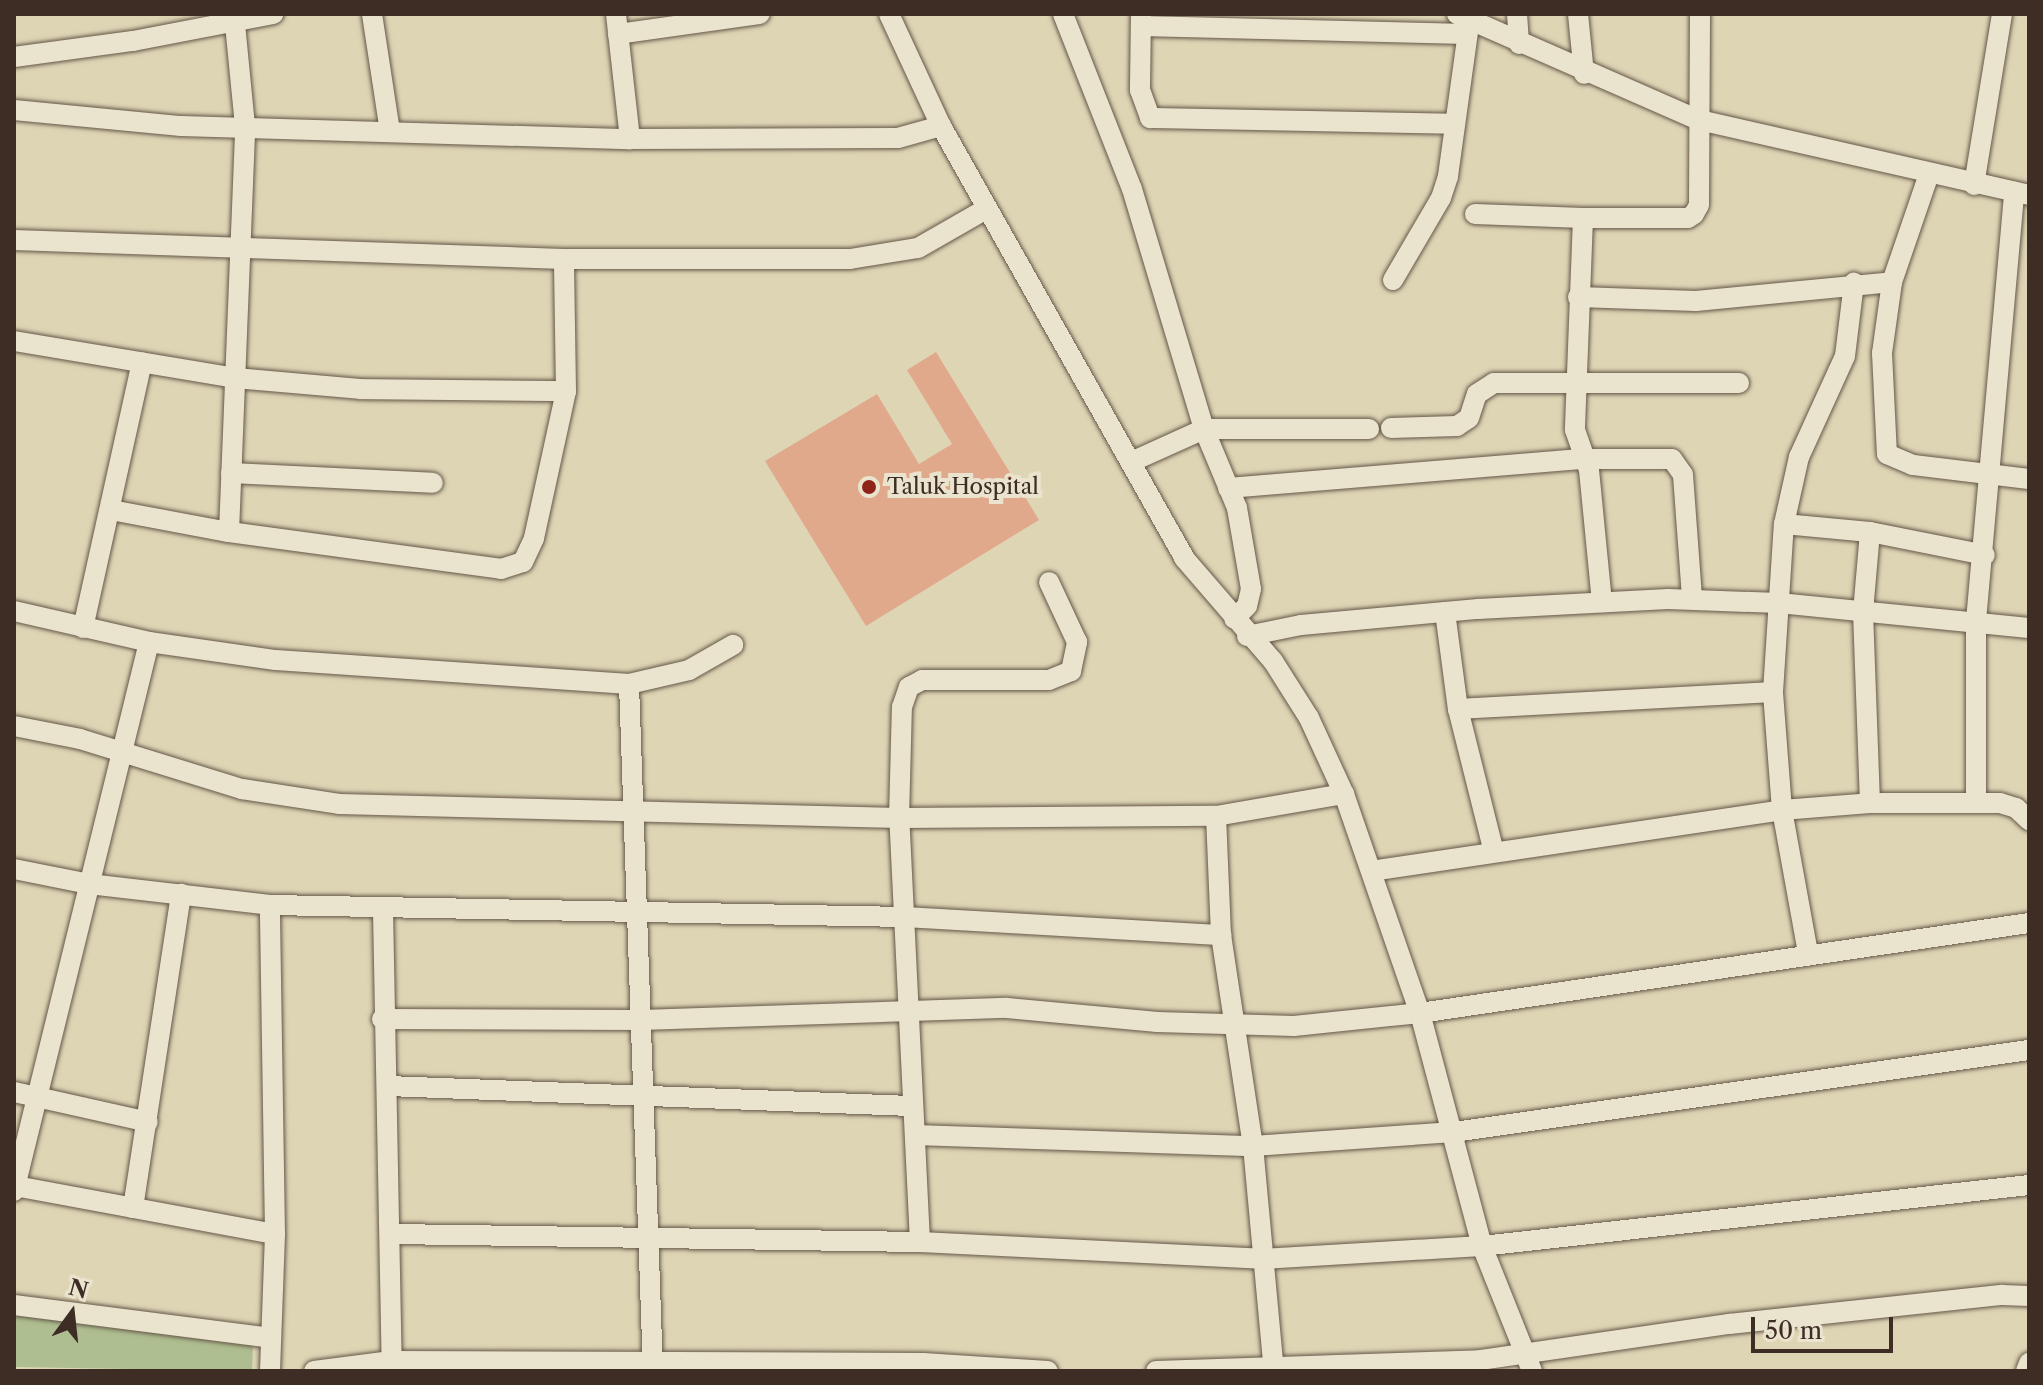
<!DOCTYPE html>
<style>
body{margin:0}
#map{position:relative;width:2043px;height:1385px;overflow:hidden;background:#ded5b5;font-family:"Libre Caslon Text",serif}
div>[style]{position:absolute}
.green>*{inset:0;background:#aebe90}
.building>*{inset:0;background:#e1a98b}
.roads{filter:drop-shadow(0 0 2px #655748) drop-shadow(0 0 2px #655748)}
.minor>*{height:20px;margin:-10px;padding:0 10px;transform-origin:10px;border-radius:10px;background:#eae4cf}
.dots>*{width:22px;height:22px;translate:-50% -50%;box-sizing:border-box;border:4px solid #eae4cf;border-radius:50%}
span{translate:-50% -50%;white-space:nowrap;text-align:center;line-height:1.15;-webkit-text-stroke:8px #eae4cf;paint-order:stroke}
.poi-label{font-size:22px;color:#3d2d24}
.left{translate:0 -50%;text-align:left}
.frame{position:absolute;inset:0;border:16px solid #3d2d24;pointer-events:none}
.north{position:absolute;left:32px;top:1273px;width:80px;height:80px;-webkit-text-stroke:6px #eae4cf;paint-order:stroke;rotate:15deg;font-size:22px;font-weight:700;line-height:32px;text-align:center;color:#3d2d24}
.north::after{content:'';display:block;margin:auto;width:28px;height:36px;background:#3d2d24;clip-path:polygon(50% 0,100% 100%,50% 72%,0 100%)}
.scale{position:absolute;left:1751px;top:1317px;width:142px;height:36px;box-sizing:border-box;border:4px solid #3d2d24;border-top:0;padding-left:10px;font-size:24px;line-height:28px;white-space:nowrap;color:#3d2d24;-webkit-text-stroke:6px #eae4cf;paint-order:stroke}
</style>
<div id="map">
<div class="green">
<div style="clip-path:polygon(14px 1307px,253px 1340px,252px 1371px,14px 1367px)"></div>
</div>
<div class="building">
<div style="clip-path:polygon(936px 352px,1039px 520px,866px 626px,765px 461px,877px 394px,919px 464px,952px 444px,907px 370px)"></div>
</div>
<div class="roads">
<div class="minor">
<div style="left:372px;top:14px;width:119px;rotate:81.3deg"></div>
<div style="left:616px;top:14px;width:126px;rotate:83.6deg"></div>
<div style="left:889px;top:14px;width:123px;rotate:65.1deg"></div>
<div style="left:941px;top:126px;width:496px;rotate:60.6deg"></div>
<div style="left:1184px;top:558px;width:136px;rotate:49.2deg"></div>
<div style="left:1273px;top:661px;width:67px;rotate:57.7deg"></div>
<div style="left:1309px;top:718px;width:84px;rotate:65.3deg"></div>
<div style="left:1344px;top:794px;width:232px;rotate:70.9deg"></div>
<div style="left:1420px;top:1013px;width:241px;rotate:75.1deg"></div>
<div style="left:1482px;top:1246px;width:135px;rotate:68.2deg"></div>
<div style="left:1063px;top:14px;width:188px;rotate:68.5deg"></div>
<div style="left:1132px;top:189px;width:251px;rotate:73.3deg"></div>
<div style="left:1204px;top:429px;width:86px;rotate:67.3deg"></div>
<div style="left:1237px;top:508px;width:82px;rotate:80.2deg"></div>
<div style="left:1251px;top:589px;width:17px;rotate:103deg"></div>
<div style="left:1247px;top:606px;width:18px;rotate:135deg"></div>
<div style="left:1141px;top:14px;width:76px;rotate:90.8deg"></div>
<div style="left:1140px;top:90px;width:30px;rotate:70deg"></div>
<div style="left:1150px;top:118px;width:305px;rotate:1.1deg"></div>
<div style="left:1457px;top:14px;width:264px;rotate:23.7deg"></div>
<div style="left:1699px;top:120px;width:338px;rotate:12.8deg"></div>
<div style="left:1517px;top:14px;width:30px;rotate:86deg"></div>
<div style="left:1578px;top:14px;width:60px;rotate:84.3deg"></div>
<div style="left:1141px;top:26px;width:326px;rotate:1.4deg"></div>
<div style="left:618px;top:34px;width:143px;rotate:-8deg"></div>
<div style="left:14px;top:57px;width:120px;rotate:-7.7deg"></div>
<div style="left:133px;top:41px;width:143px;rotate:-10.9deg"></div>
<div style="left:14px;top:110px;width:168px;rotate:5.5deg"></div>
<div style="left:181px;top:126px;width:449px;rotate:1.7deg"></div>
<div style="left:630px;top:139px;width:268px;rotate:-0.2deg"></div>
<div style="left:898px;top:138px;width:45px;rotate:-15.6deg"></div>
<div style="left:1929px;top:174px;width:114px;rotate:108.9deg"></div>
<div style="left:1892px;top:282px;width:72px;rotate:98deg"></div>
<div style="left:1882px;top:353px;width:101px;rotate:87.2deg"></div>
<div style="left:1887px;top:454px;width:28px;rotate:23deg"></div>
<div style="left:1913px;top:465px;width:117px;rotate:6.9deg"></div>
<div style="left:1974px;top:185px;width:173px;rotate:-80.7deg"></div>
<div style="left:1475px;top:214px;width:108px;rotate:2.1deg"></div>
<div style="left:1583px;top:218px;width:105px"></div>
<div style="left:1688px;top:218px;width:7px;rotate:-34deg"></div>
<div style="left:1694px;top:214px;width:10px;rotate:-61deg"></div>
<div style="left:1699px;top:205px;width:191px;rotate:-89.7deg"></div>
<div style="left:1583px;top:218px;width:212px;rotate:92.2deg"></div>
<div style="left:1575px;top:430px;width:42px;rotate:70.7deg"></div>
<div style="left:1589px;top:470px;width:133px;rotate:84.4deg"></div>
<div style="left:14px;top:240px;width:550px;rotate:1.98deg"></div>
<div style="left:564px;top:259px;width:286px"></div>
<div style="left:850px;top:259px;width:69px;rotate:-9.2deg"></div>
<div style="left:918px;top:248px;width:78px;rotate:-29.8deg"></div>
<div style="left:1393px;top:280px;width:95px;rotate:-59.7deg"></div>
<div style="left:1441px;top:198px;width:23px;rotate:-72deg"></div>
<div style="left:1448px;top:176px;width:153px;rotate:-82.1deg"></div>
<div style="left:1578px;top:297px;width:118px;rotate:1.9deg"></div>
<div style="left:1696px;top:301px;width:197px;rotate:-5.5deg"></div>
<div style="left:14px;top:341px;width:224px;rotate:9.5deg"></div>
<div style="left:235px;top:378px;width:125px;rotate:5deg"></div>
<div style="left:360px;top:389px;width:206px;rotate:0.6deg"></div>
<div style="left:1391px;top:428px;width:66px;rotate:-1.7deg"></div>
<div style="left:1457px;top:426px;width:14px;rotate:-34deg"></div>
<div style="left:1469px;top:418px;width:25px;rotate:-72deg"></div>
<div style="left:1477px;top:394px;width:20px;rotate:-33deg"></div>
<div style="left:1494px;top:383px;width:245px"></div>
<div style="left:1131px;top:462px;width:80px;rotate:-24.3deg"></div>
<div style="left:1204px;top:429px;width:165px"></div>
<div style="left:231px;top:473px;width:202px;rotate:2.8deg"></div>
<div style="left:1228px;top:488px;width:357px;rotate:-4.7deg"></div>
<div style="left:1584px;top:459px;width:88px"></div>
<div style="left:1672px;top:459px;width:19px;rotate:55deg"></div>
<div style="left:1683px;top:475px;width:124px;rotate:85.8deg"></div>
<div style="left:111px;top:510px;width:120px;rotate:10.6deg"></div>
<div style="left:229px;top:532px;width:275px;rotate:7.7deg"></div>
<div style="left:501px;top:569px;width:23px;rotate:-18deg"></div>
<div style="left:523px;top:562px;width:26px;rotate:-65deg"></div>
<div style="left:534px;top:538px;width:150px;rotate:-77.7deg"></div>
<div style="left:566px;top:391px;width:132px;rotate:-90.9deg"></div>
<div style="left:1784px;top:524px;width:86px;rotate:5.3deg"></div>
<div style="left:1870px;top:532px;width:117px;rotate:11.3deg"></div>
<div style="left:229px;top:532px;width:406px;rotate:-87.7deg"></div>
<div style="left:245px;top:126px;width:102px;rotate:-95.6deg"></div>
<div style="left:14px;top:611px;width:139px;rotate:12.9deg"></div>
<div style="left:149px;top:642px;width:128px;rotate:8.1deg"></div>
<div style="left:276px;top:660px;width:354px;rotate:3.9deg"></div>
<div style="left:629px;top:684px;width:62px;rotate:-13.1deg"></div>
<div style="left:689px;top:670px;width:51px;rotate:-29.6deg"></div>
<div style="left:1445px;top:612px;width:98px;rotate:82.4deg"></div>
<div style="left:1458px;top:709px;width:147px;rotate:75.9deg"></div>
<div style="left:83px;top:628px;width:272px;rotate:-77.5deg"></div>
<div style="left:1247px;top:636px;width:55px;rotate:-11.5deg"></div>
<div style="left:1301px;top:625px;width:178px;rotate:-5.2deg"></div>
<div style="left:1478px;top:609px;width:190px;rotate:-3deg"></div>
<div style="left:1668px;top:599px;width:111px;rotate:2.1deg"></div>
<div style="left:1779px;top:603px;width:251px;rotate:5.7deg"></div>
<div style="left:629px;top:684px;width:687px;rotate:88deg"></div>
<div style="left:1458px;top:709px;width:315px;rotate:-3.1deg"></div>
<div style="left:14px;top:726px;width:67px;rotate:11.1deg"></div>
<div style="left:80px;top:739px;width:170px;rotate:17.2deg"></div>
<div style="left:242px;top:789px;width:98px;rotate:8.8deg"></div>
<div style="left:339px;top:804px;width:560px;rotate:1.43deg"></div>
<div style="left:899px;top:818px;width:317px;rotate:-0.4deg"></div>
<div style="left:1216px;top:816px;width:130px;rotate:-9.8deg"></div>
<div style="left:1976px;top:801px;width:180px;rotate:-90deg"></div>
<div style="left:1976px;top:621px;width:431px;rotate:-84.9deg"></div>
<div style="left:1870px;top:803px;width:191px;rotate:-92.1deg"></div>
<div style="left:1863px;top:612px;width:80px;rotate:-85deg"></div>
<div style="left:14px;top:869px;width:76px;rotate:11.3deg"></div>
<div style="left:89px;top:884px;width:182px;rotate:6.6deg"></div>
<div style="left:270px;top:905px;width:636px;rotate:1.08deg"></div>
<div style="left:906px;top:917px;width:316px;rotate:3.3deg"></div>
<div style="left:1221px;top:935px;width:119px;rotate:-92.4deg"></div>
<div style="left:1371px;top:871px;width:416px;rotate:-8.4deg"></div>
<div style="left:1782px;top:810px;width:88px;rotate:-4.5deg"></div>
<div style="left:1870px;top:803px;width:130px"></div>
<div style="left:2000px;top:803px;width:17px;rotate:17deg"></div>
<div style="left:2016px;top:808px;width:18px;rotate:43deg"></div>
<div style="left:383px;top:910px;width:461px;rotate:88.9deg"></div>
<div style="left:1221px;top:935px;width:213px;rotate:81.4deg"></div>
<div style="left:1253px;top:1146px;width:226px;rotate:84.7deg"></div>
<div style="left:1808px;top:953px;width:145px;rotate:-100.3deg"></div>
<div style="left:1782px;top:810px;width:118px;rotate:-94.4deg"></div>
<div style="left:1773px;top:692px;width:168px;rotate:-86.3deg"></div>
<div style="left:1784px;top:524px;width:69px;rotate:-77.4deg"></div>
<div style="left:1799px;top:457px;width:111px;rotate:-65.5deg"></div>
<div style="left:1845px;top:356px;width:74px;rotate:-83deg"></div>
<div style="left:382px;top:1019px;width:259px;rotate:0.2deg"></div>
<div style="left:641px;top:1020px;width:366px;rotate:-1.9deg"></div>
<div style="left:1007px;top:1008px;width:151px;rotate:5.3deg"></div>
<div style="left:1157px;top:1022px;width:137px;rotate:1.7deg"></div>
<div style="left:1294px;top:1026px;width:127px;rotate:-5.9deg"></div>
<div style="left:1420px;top:1013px;width:616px;rotate:-8.41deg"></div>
<div style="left:388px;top:1086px;width:523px;rotate:2.19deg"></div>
<div style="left:14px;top:1092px;width:137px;rotate:12.6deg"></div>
<div style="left:915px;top:1135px;width:338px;rotate:1.9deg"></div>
<div style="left:1253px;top:1146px;width:201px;rotate:-4deg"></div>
<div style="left:1454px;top:1132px;width:581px;rotate:-8.12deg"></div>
<div style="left:15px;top:1186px;width:264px;rotate:10.5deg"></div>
<div style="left:14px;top:1191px;width:565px;rotate:-76.18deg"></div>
<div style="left:133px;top:1208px;width:318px;rotate:-81.3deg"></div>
<div style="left:392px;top:1234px;width:528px;rotate:0.87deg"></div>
<div style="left:920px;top:1242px;width:342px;rotate:2.8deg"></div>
<div style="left:1262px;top:1259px;width:220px;rotate:-3.4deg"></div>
<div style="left:1482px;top:1246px;width:550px;rotate:-6.36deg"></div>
<div style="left:920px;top:1242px;width:425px;rotate:-92.8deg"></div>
<div style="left:899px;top:818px;width:111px;rotate:-88.5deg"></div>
<div style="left:902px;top:707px;width:21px;rotate:-71deg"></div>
<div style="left:909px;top:687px;width:15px;rotate:-28deg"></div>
<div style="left:922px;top:680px;width:127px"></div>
<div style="left:1049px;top:680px;width:24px;rotate:-22deg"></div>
<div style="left:1071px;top:671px;width:30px;rotate:-78deg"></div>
<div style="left:1077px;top:642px;width:66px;rotate:-115deg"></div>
<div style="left:14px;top:1305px;width:259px;rotate:7.3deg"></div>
<div style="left:270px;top:1371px;width:137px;rotate:-87.9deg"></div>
<div style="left:275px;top:1234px;width:329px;rotate:-90.9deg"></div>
<div style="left:314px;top:1371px;width:78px;rotate:-7.4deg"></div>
<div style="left:391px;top:1361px;width:532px;rotate:0.22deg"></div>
<div style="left:923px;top:1363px;width:125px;rotate:3.7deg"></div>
<div style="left:1156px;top:1371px;width:325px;rotate:-1.9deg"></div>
<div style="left:1481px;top:1360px;width:251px;rotate:-8.3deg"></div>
<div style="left:1729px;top:1324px;width:275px;rotate:-6.1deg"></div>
<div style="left:2002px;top:1295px;width:27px;rotate:2deg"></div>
<div style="left:2026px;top:1371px;width:9px;rotate:-69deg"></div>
</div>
</div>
<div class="dots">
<div style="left:869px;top:487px;background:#8f2418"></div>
</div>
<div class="poi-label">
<span class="left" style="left:887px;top:487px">Taluk Hospital</span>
</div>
<div class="frame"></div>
<div class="north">N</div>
<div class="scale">50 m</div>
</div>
